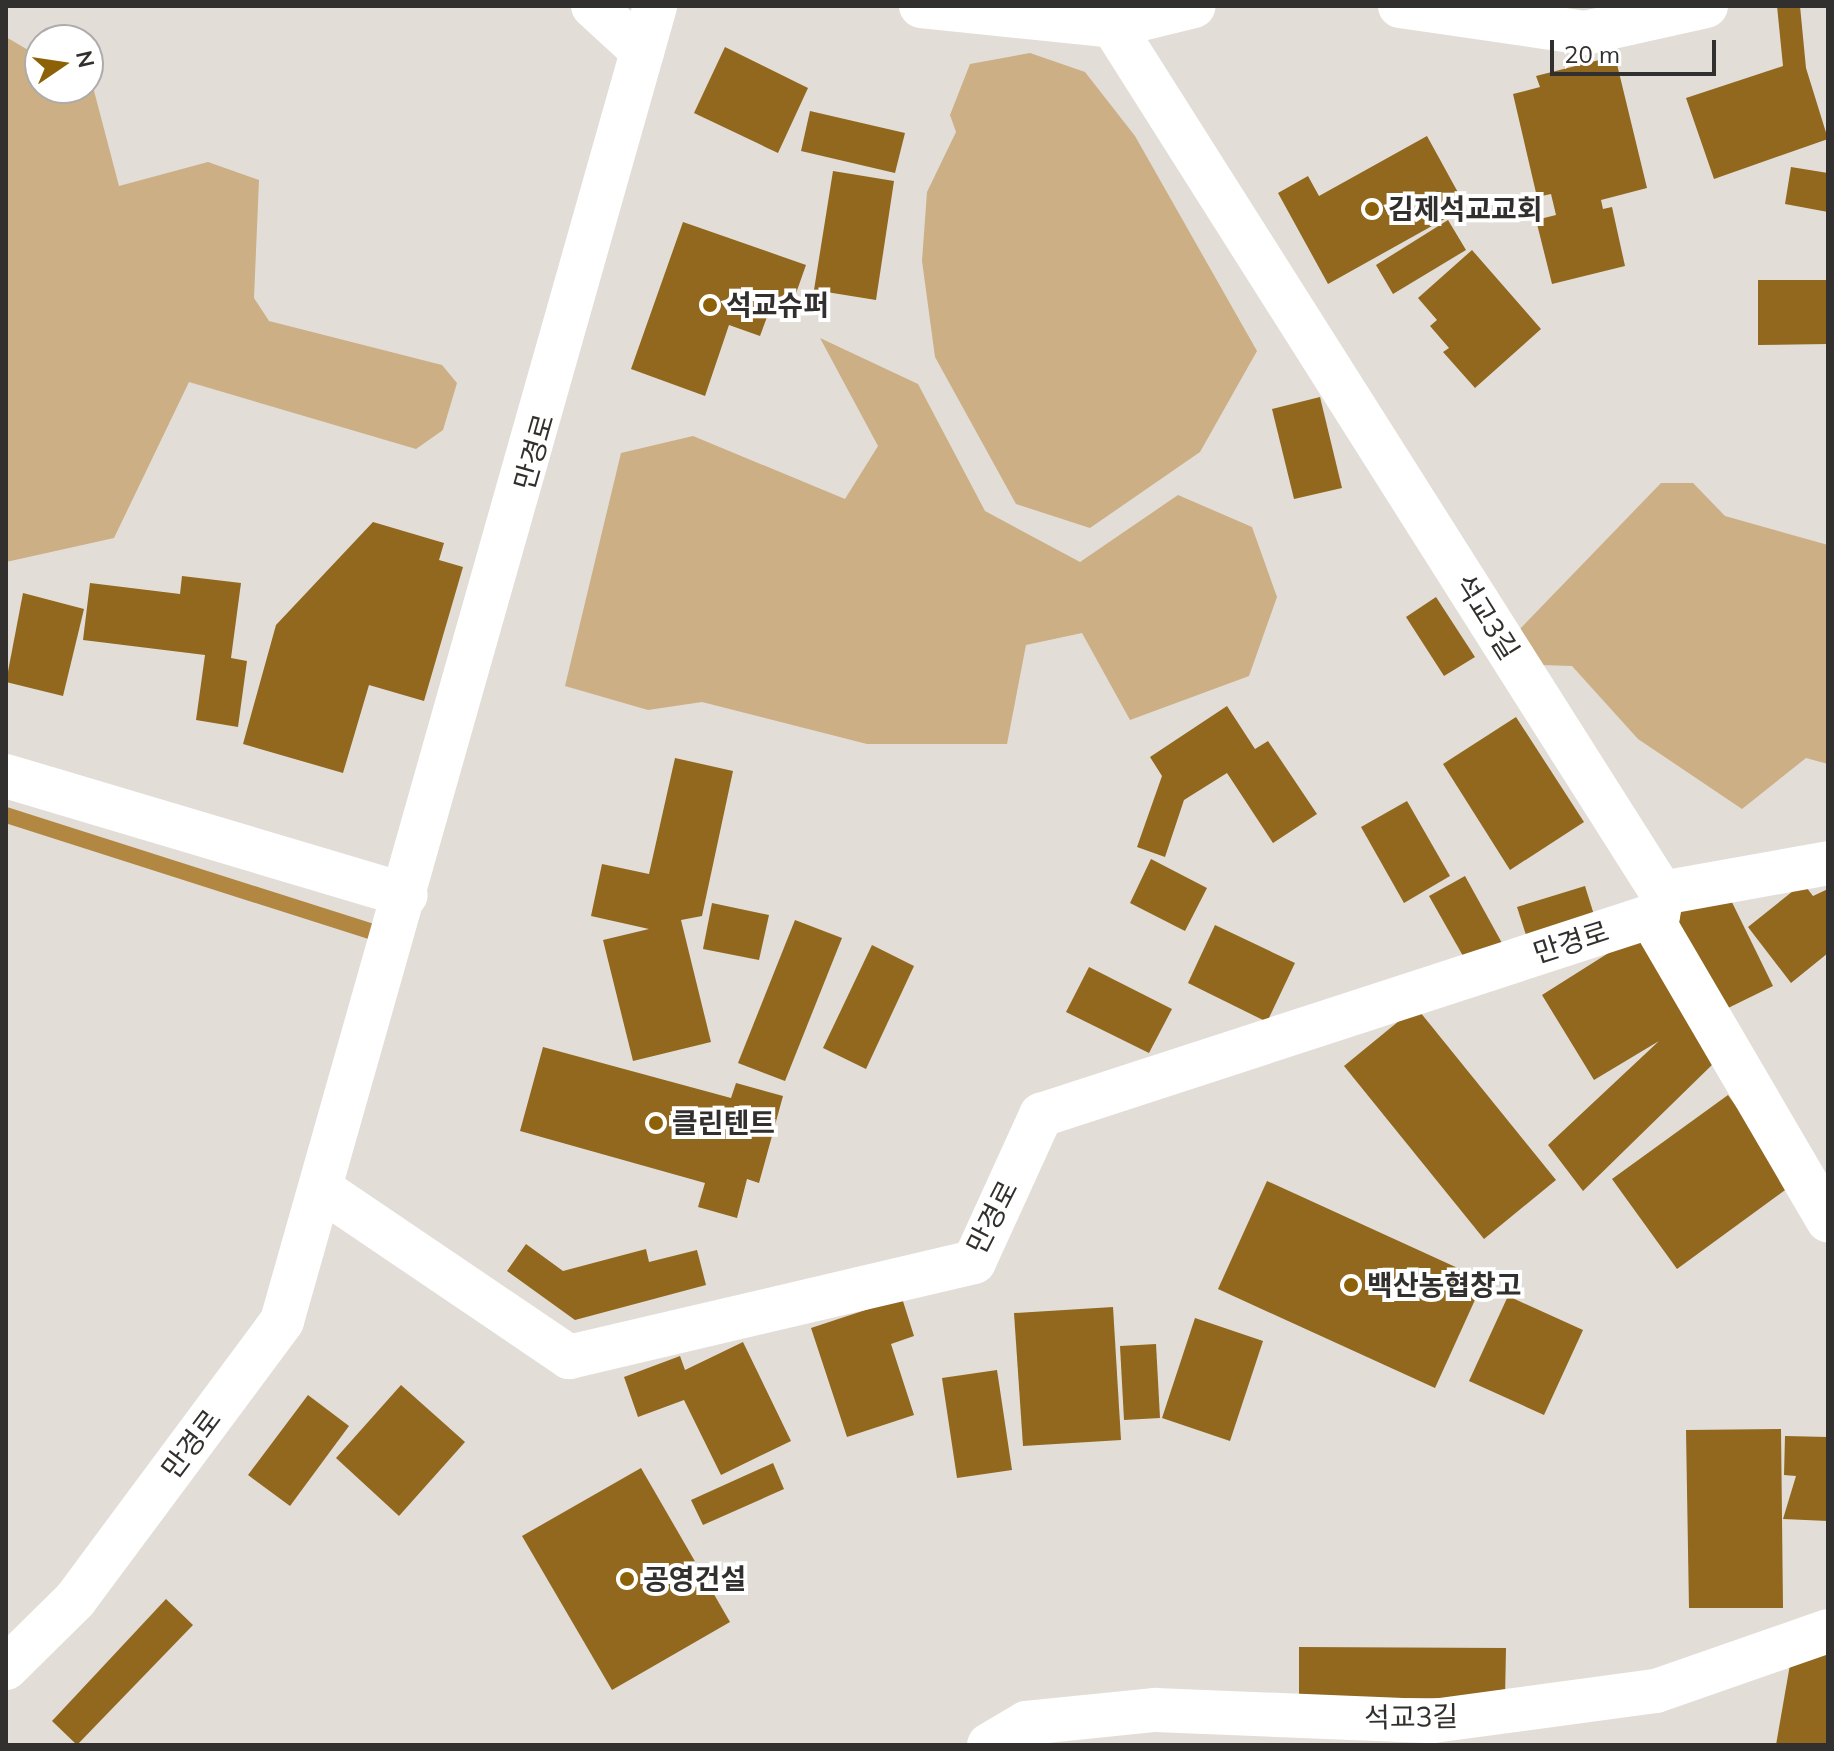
<!DOCTYPE html>
<meta charset="utf-8">
<style>
body{margin:0}
#map{position:relative;width:1834px;height:1751px;overflow:hidden;background:#e2ddd7;font-family:Mulish,"Noto Sans KR",sans-serif}
div>[style]{position:absolute}
.green>*{inset:0;background:#ccaf84}
.stream>*{height:16px;margin:-8px;padding:0 8px;transform-origin:8px;border-radius:8px;background:#b28741}
.building>*{inset:0;background:#91681d}
.minor>*{height:44px;margin:-22px;padding:0 22px;transform-origin:22px;border-radius:22px;background:#fff}
.dots>*{width:22px;height:22px;translate:-50% -50%;box-sizing:border-box;border:4px solid #fff;border-radius:50%}
span{translate:-50% -50%;white-space:nowrap;text-align:center;line-height:1.15;-webkit-text-stroke:8px #fff;paint-order:stroke}
.poi-label{font-size:28px;color:#32302e;font-weight:700}
.left{translate:0 -50%;text-align:left}
.street-label{font-size:28px;color:#32302e}
.frame{position:absolute;inset:0;border:8px solid #32302e;pointer-events:none}
.north{position:absolute;left:24px;top:24px;width:80px;height:80px;box-sizing:border-box;background:#fff;border:2px solid #adacab;border-radius:50%;rotate:77deg;font-size:22px;font-weight:700;line-height:32px;text-align:center;color:#32302e}
.north::after{content:'';display:block;margin:auto;width:28px;height:36px;background:#8d6207;clip-path:polygon(50% 0,100% 100%,50% 72%,0 100%)}
.scale{position:absolute;left:1550px;top:40px;width:166px;height:36px;box-sizing:border-box;border:4px solid #32302e;border-top:0;padding-left:10px;font-size:24px;line-height:28px;white-space:nowrap;color:#32302e;-webkit-text-stroke:6px #fff;paint-order:stroke}
</style>
<div id="map">
<div class="green">
<div style="clip-path:polygon(6px 37px,40px 57px,40px 88px,93px 87px,119px 186px,208px 162px,259px 180px,254px 298px,269px 321px,442px 365px,457px 383px,443px 430px,416px 449px,189px 382px,114px 538px,6px 562px)"></div>
<div style="clip-path:polygon(1030px 53px,1085px 72px,1135px 136px,1257px 351px,1200px 452px,1090px 528px,1016px 504px,935px 357px,922px 261px,927px 192px,956px 132px,950px 115px,970px 64px)"></div>
<div style="clip-path:polygon(820px 338px,918px 384px,985px 511px,1080px 562px,1178px 495px,1252px 527px,1277px 597px,1249px 676px,1130px 720px,1082px 633px,1026px 645px,1007px 744px,867px 744px,702px 702px,648px 710px,565px 686px,621px 453px,693px 436px,845px 499px,878px 446px)"></div>
<div style="clip-path:polygon(1661px 483px,1693px 483px,1725px 516px,1828px 545px,1828px 764px,1806px 758px,1742px 809px,1638px 739px,1572px 666px,1541px 665px,1517px 632px)"></div>
</div>
<div class="stream">
<div style="left:6px;top:815px;width:402px;rotate:17.7deg"></div>
</div>
<div class="building">
<div style="clip-path:polygon(1777px 6px,1800px 6px,1806px 68px,1828px 139px,1714px 179px,1686px 98px,1783px 66px)"></div>
<div style="clip-path:polygon(725px 47px,808px 88px,778px 153px,694px 113px)"></div>
<div style="clip-path:polygon(1615px 56px,1647px 188px,1601px 200px,1603px 209px,1612px 207px,1625px 266px,1552px 284px,1536px 220px,1556px 215px,1551px 194px,1537px 197px,1513px 94px,1540px 87px,1536px 76px)"></div>
<div style="clip-path:polygon(810px 111px,905px 133px,895px 173px,801px 151px)"></div>
<div style="clip-path:polygon(1427px 136px,1466px 207px,1328px 284px,1278px 193px,1308px 176px,1319px 196px)"></div>
<div style="clip-path:polygon(1791px 167px,1828px 173px,1828px 212px,1785px 204px)"></div>
<div style="clip-path:polygon(833px 171px,894px 181px,876px 300px,814px 290px)"></div>
<div style="clip-path:polygon(1448px 220px,1466px 250px,1393px 294px,1376px 265px)"></div>
<div style="clip-path:polygon(683px 222px,806px 265px,788px 316px,770px 309px,760px 336px,729px 325px,705px 396px,631px 369px)"></div>
<div style="clip-path:polygon(1472px 250px,1541px 329px,1475px 388px,1443px 352px,1449px 348px,1430px 326px,1437px 320px,1418px 298px)"></div>
<div style="clip-path:polygon(1758px 280px,1828px 280px,1828px 344px,1758px 345px)"></div>
<div style="clip-path:polygon(1320px 397px,1342px 488px,1294px 499px,1272px 409px)"></div>
<div style="clip-path:polygon(373px 522px,444px 543px,439px 560px,463px 567px,424px 701px,369px 685px,343px 773px,243px 744px,276px 625px)"></div>
<div style="clip-path:polygon(182px 576px,241px 583px,231px 658px,247px 661px,238px 727px,196px 720px,205px 655px,83px 640px,90px 583px,180px 594px)"></div>
<div style="clip-path:polygon(23px 593px,84px 609px,63px 696px,6px 682px)"></div>
<div style="clip-path:polygon(1436px 597px,1475px 657px,1444px 676px,1406px 617px)"></div>
<div style="clip-path:polygon(1227px 706px,1255px 749px,1268px 741px,1317px 814px,1273px 843px,1227px 773px,1184px 800px,1165px 857px,1137px 847px,1162px 776px,1150px 757px)"></div>
<div style="clip-path:polygon(1516px 717px,1584px 822px,1510px 870px,1443px 764px)"></div>
<div style="clip-path:polygon(675px 758px,733px 771px,702px 916px,681px 920px,711px 1042px,633px 1061px,603px 940px,649px 929px,591px 916px,602px 864px,649px 874px)"></div>
<div style="clip-path:polygon(1407px 801px,1450px 876px,1404px 903px,1361px 827px)"></div>
<div style="clip-path:polygon(1151px 859px,1207px 888px,1185px 931px,1130px 903px)"></div>
<div style="clip-path:polygon(1465px 876px,1502px 943px,1467px 963px,1429px 896px)"></div>
<div style="clip-path:polygon(1803px 883px,1813px 896px,1828px 889px,1828px 953px,1791px 983px,1748px 927px)"></div>
<div style="clip-path:polygon(1585px 886px,1595px 918px,1527px 938px,1517px 907px)"></div>
<div style="clip-path:polygon(1725px 888px,1773px 986px,1722px 1011px,1673px 913px)"></div>
<div style="clip-path:polygon(712px 903px,769px 915px,759px 960px,703px 949px)"></div>
<div style="clip-path:polygon(795px 920px,842px 938px,785px 1081px,738px 1063px)"></div>
<div style="clip-path:polygon(1215px 925px,1295px 963px,1267px 1022px,1188px 983px)"></div>
<div style="clip-path:polygon(1637px 935px,1715px 1062px,1583px 1191px,1548px 1145px,1659px 1041px,1594px 1080px,1542px 995px)"></div>
<div style="clip-path:polygon(872px 945px,914px 966px,866px 1069px,823px 1048px)"></div>
<div style="clip-path:polygon(1089px 967px,1172px 1009px,1149px 1053px,1066px 1012px)"></div>
<div style="clip-path:polygon(1416px 1007px,1556px 1180px,1484px 1239px,1344px 1066px)"></div>
<div style="clip-path:polygon(543px 1047px,731px 1098px,736px 1083px,783px 1096px,759px 1183px,747px 1179px,737px 1218px,698px 1207px,705px 1183px,520px 1131px)"></div>
<div style="clip-path:polygon(1728px 1095px,1792px 1185px,1677px 1269px,1612px 1179px)"></div>
<div style="clip-path:polygon(1267px 1181px,1484px 1280px,1435px 1388px,1218px 1289px)"></div>
<div style="clip-path:polygon(526px 1244px,563px 1271px,646px 1249px,649px 1262px,697px 1250px,706px 1285px,575px 1320px,507px 1271px)"></div>
<div style="clip-path:polygon(1508px 1296px,1583px 1330px,1544px 1415px,1469px 1381px)"></div>
<div style="clip-path:polygon(902px 1298px,914px 1336px,891px 1344px,914px 1415px,847px 1437px,811px 1328px)"></div>
<div style="clip-path:polygon(1113px 1307px,1121px 1440px,1023px 1446px,1014px 1313px)"></div>
<div style="clip-path:polygon(1195px 1318px,1263px 1341px,1230px 1441px,1162px 1418px)"></div>
<div style="clip-path:polygon(743px 1342px,791px 1441px,721px 1475px,684px 1400px,638px 1417px,624px 1377px,680px 1356px,685px 1370px)"></div>
<div style="clip-path:polygon(1156px 1344px,1160px 1418px,1124px 1420px,1120px 1346px)"></div>
<div style="clip-path:polygon(997px 1370px,1012px 1470px,957px 1478px,942px 1378px)"></div>
<div style="clip-path:polygon(401px 1385px,465px 1442px,399px 1516px,336px 1458px)"></div>
<div style="clip-path:polygon(308px 1395px,349px 1426px,290px 1506px,248px 1475px)"></div>
<div style="clip-path:polygon(1781px 1429px,1783px 1608px,1689px 1608px,1686px 1430px)"></div>
<div style="clip-path:polygon(1785px 1436px,1828px 1437px,1828px 1521px,1783px 1519px,1796px 1476px,1784px 1475px)"></div>
<div style="clip-path:polygon(773px 1463px,784px 1489px,703px 1525px,691px 1500px)"></div>
<div style="clip-path:polygon(641px 1468px,730px 1622px,612px 1690px,522px 1536px)"></div>
<div style="clip-path:polygon(166px 1599px,193px 1625px,77px 1745px,52px 1721px)"></div>
<div style="clip-path:polygon(1828px 1643px,1828px 1745px,1776px 1745px,1792px 1653px)"></div>
<div style="clip-path:polygon(1299px 1647px,1506px 1648px,1505px 1698px,1299px 1698px)"></div>
</div>
<div class="minor">
<div style="left:593px;top:6px;width:67px;rotate:42.6deg"></div>
<div style="left:921px;top:6px;width:193px;rotate:5.9deg"></div>
<div style="left:1113px;top:26px;width:1026px;rotate:57.66deg"></div>
<div style="left:1662px;top:893px;width:34px;rotate:100deg"></div>
<div style="left:1656px;top:926px;width:341px;rotate:59.7deg"></div>
<div style="left:1400px;top:6px;width:187px;rotate:8.3deg"></div>
<div style="left:1585px;top:33px;width:124px;rotate:-12.6deg"></div>
<div style="left:1113px;top:26px;width:83px;rotate:-13.9deg"></div>
<div style="left:6px;top:776px;width:417px;rotate:16.6deg"></div>
<div style="left:1662px;top:893px;width:169px;rotate:-10.2deg"></div>
<div style="left:321px;top:1189px;width:300px;rotate:34.1deg"></div>
<div style="left:569px;top:1357px;width:416px;rotate:-13.2deg"></div>
<div style="left:974px;top:1262px;width:162px;rotate:-65.5deg"></div>
<div style="left:1041px;top:1115px;width:649px;rotate:-18.04deg"></div>
<div style="left:6px;top:1668px;width:97px;rotate:-44.6deg"></div>
<div style="left:75px;top:1600px;width:347px;rotate:-53.4deg"></div>
<div style="left:282px;top:1321px;width:1367px;rotate:-74.16deg"></div>
<div style="left:989px;top:1745px;width:43px;rotate:-30.7deg"></div>
<div style="left:1026px;top:1723px;width:130px;rotate:-5.8deg"></div>
<div style="left:1155px;top:1710px;width:278px;rotate:2.3deg"></div>
<div style="left:1433px;top:1721px;width:225px;rotate:-7.7deg"></div>
<div style="left:1656px;top:1691px;width:182px;rotate:-19.2deg"></div>
</div>
<div class="dots">
<div style="left:1372px;top:209px;background:#8d6207"></div>
<div style="left:710px;top:305px;background:#8d6207"></div>
<div style="left:656px;top:1123px;background:#8d6207"></div>
<div style="left:1351px;top:1285px;background:#8d6207"></div>
<div style="left:627px;top:1579px;background:#8d6207"></div>
</div>
<div class="poi-label">
<span class="left" style="left:1388px;top:209px">김제석교교회</span>
<span class="left" style="left:726px;top:305px">석교슈퍼</span>
<span class="left" style="left:672px;top:1123px">클린텐트</span>
<span class="left" style="left:1367px;top:1285px">백산농협창고</span>
<span class="left" style="left:643px;top:1579px">공영건설</span>
</div>
<div class="street-label">
<span style="left:534px;top:452px;rotate:-74deg">만경로</span>
<span style="left:1487px;top:617px;rotate:58deg">석교3길</span>
<span style="left:1571px;top:942px;rotate:-18deg">만경로</span>
<span style="left:992px;top:1217px;rotate:-63deg">만경로</span>
<span style="left:191px;top:1444px;rotate:-53deg">만경로</span>
<span style="left:1411px;top:1717px;rotate:-1deg">석교3길</span>
</div>
<div class="frame"></div>
<div class="north">N</div>
<div class="scale">20 m</div>
</div>
